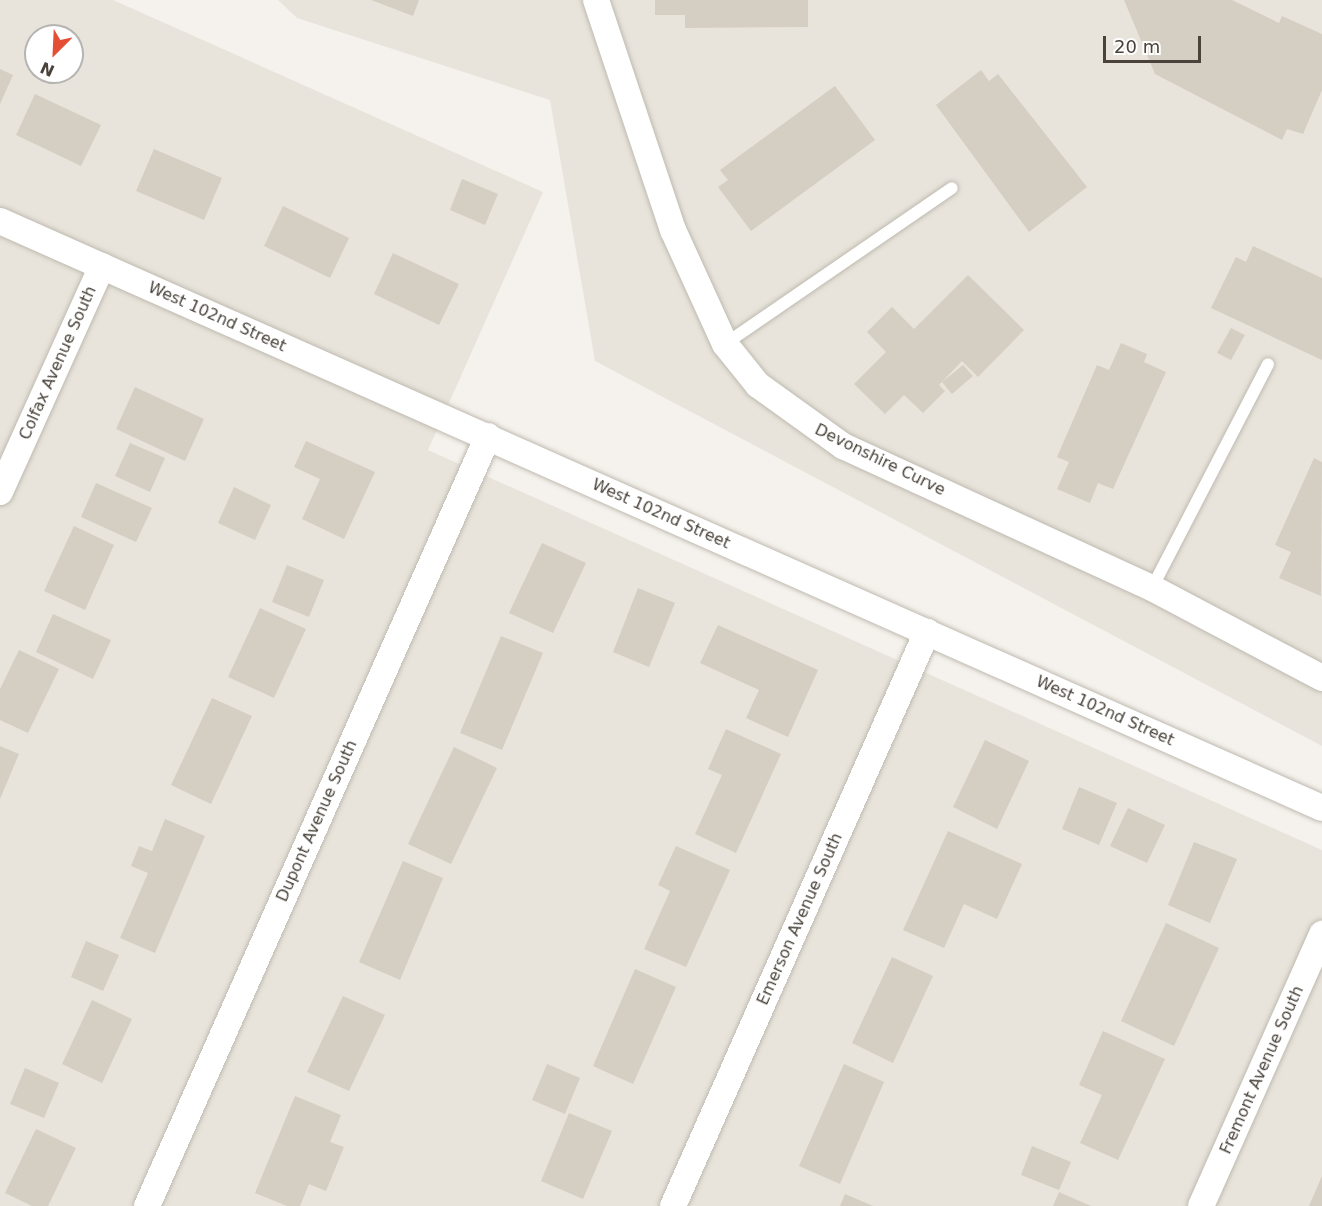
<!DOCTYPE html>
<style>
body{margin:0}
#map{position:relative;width:1322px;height:1206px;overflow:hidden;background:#f5f2ed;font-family:"DejaVu Sans",sans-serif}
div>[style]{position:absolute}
.residential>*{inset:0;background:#e8e4db}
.building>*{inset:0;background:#d5cec3}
.roads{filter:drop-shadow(0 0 2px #bfbab0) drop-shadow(0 0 2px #bfbab0)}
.lane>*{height:12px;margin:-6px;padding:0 6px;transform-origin:6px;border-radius:6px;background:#fff}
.street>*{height:26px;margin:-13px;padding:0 13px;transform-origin:13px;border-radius:13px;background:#fff}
span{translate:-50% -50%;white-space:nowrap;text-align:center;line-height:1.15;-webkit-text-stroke:4.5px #fff;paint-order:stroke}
.street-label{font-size:16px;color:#49433b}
.north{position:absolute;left:24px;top:24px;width:60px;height:60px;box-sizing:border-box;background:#fff;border:2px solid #b6b4b1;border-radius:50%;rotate:204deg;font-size:16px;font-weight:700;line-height:24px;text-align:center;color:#49433b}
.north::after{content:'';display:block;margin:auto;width:21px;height:27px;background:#e44e35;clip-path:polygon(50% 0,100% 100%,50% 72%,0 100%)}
.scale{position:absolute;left:1103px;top:36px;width:98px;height:27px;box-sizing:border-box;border:3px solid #49433b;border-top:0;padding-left:8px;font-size:18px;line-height:21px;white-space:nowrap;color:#49433b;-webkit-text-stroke:4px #fff;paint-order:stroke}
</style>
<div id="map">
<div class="residential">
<div style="clip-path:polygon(evenodd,0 0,113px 0,543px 192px,428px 450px,1322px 850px,1322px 1206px,0 1206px,0 0,36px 36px,72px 36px,72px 72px,36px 72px,36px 36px)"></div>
<div style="clip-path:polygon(278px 0,1322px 0,1322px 746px,595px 361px,550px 100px,297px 18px)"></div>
</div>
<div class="building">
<div style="clip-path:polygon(371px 0,419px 0,413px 16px)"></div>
<div style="clip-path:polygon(655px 0,808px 0,808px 27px,685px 28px,685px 15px,655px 15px)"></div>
<div style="clip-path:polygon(1124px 0,1232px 0,1279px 23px,1282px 16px,1322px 34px,1322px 90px,1303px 134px,1287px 129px,1282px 140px,1155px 74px)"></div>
<div style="clip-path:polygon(0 69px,13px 75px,0 104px)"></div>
<div style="clip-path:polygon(981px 70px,989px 81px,998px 74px,1087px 187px,1029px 232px,936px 105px)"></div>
<div style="clip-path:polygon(835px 86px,875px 140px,751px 231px,718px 187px,728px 180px,720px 170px)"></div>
<div style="clip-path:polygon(35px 94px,101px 125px,81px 166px,16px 135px)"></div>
<div style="clip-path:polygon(154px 149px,222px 178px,204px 220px,136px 191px)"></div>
<div style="clip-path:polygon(462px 179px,498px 194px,485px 225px,450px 210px)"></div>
<div style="clip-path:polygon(283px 206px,349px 238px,330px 278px,264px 246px)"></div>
<div style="clip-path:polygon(1253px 246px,1322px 278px,1322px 360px,1211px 308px,1236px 257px,1246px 262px)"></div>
<div style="clip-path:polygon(393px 253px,459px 284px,439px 325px,374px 294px)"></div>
<div style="clip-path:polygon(968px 275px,1024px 330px,978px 377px,962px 361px,939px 385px,945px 391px,923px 413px,904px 395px,885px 414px,854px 384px,886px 352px,867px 332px,892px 307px,914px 329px)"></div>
<div style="clip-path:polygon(1231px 328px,1245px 335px,1231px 360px,1217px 353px)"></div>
<div style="clip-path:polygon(1121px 343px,1147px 354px,1144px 362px,1166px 372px,1113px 489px,1098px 483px,1090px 503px,1057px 489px,1069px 462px,1057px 457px,1097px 365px,1109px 370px)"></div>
<div style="clip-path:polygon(963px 365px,973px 376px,952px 394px,942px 382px)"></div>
<div style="clip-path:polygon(135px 387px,204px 419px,185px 461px,116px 429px)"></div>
<div style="clip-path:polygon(306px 441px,375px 472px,344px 539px,302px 519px,320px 479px,294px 467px)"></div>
<div style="clip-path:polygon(130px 443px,165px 458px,150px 492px,115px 476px)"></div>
<div style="clip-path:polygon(1314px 458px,1322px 462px,1321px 596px,1279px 578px,1291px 552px,1275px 545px)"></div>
<div style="clip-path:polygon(96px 483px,152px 508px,136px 542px,81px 517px)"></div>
<div style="clip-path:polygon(234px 487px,271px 505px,255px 540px,218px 523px)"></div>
<div style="clip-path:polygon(74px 526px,114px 545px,85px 610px,44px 591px)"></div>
<div style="clip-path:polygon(542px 543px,586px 563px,553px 633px,509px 613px)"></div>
<div style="clip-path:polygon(287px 565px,324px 580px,309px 617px,272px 602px)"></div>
<div style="clip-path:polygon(638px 588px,675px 603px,649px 667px,613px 652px)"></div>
<div style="clip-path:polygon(260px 608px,306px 629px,274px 698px,228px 677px)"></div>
<div style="clip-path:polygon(53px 614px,111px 640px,93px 679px,36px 652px)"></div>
<div style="clip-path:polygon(718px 625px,818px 670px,788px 737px,746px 718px,759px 690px,700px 663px)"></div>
<div style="clip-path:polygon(501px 636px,543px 653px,502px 750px,460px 733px)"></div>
<div style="clip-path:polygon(19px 650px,59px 669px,28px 733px,0 720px,0 689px)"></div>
<div style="clip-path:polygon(212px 698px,252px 716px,211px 804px,171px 785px)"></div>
<div style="clip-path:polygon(726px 729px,781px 754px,736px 853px,695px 834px,722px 775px,708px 769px)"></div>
<div style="clip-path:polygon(985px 740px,1029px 761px,997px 829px,953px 807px)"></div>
<div style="clip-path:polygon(0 746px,19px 754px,0 799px)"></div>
<div style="clip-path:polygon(454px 747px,497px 768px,451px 864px,408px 844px)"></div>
<div style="clip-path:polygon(1079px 787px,1117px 803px,1099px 845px,1062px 829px)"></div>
<div style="clip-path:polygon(1128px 808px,1165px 825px,1147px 863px,1110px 846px)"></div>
<div style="clip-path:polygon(165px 819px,205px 836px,155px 953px,120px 938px,148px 873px,131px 866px,139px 846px,152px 851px)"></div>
<div style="clip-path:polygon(948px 831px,1022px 864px,997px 919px,964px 904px,944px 948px,903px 930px)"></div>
<div style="clip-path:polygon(1194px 842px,1237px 859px,1210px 923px,1168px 905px)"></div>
<div style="clip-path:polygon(676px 846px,730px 870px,686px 967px,644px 949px,670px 891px,658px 885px)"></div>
<div style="clip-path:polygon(403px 861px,443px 878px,400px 980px,359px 962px)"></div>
<div style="clip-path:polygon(1166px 923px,1219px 948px,1174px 1046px,1121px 1021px)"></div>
<div style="clip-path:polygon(86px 941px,119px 955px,103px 991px,71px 977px)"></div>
<div style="clip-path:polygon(892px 957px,933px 976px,893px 1063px,852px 1043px)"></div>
<div style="clip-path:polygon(635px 969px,676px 987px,633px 1084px,593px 1066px)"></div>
<div style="clip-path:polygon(343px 996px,385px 1015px,349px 1091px,307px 1072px)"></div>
<div style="clip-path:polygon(92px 1000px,132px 1019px,102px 1083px,62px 1064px)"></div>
<div style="clip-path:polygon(1103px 1031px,1165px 1059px,1118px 1160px,1080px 1143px,1102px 1095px,1079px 1085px)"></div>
<div style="clip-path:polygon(547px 1064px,580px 1078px,565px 1114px,532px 1100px)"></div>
<div style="clip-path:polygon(844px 1064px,884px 1082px,840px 1184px,799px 1166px)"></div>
<div style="clip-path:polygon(25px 1068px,59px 1083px,44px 1118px,10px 1104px)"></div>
<div style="clip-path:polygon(295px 1096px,341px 1115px,330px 1142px,344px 1147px,326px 1191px,309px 1184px,300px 1206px,287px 1206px,255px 1193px)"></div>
<div style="clip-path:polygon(569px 1113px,612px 1131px,583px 1199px,541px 1181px)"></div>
<div style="clip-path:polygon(36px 1129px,76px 1148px,48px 1206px,32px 1206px,5px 1193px)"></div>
<div style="clip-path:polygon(1032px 1146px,1071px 1162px,1059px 1190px,1021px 1175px)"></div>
<div style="clip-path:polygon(1322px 1176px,1322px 1206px,1309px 1206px)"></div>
<div style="clip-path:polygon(1059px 1192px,1091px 1206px,1053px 1206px)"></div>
<div style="clip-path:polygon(845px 1194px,873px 1206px,840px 1206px)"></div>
</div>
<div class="roads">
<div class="lane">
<div style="left:725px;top:344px;width:275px;rotate:-34.5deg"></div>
<div style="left:1152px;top:588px;width:252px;rotate:-62.6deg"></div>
</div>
<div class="street">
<div style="left:596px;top:0;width:243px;rotate:71.5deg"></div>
<div style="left:673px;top:230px;width:125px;rotate:65.5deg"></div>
<div style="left:725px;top:344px;width:53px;rotate:51.2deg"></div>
<div style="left:758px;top:385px;width:105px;rotate:35.7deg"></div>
<div style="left:843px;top:446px;width:340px;rotate:24.7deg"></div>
<div style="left:1152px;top:588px;width:192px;rotate:27.9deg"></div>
<div style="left:0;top:221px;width:1446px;rotate:23.94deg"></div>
<div style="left:0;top:492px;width:248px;rotate:-65.7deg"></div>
<div style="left:147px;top:1206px;width:842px;rotate:-66.11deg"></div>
<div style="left:673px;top:1206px;width:628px;rotate:-66.13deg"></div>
<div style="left:1201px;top:1206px;width:298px;rotate:-66deg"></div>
</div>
</div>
<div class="street-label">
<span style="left:217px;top:317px;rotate:24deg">West 102nd Street</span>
<span style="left:58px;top:363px;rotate:-66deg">Colfax Avenue South</span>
<span style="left:880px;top:460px;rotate:26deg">Devonshire Curve</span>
<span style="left:661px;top:514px;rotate:24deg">West 102nd Street</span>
<span style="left:1105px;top:711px;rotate:24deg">West 102nd Street</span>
<span style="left:317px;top:821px;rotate:-66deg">Dupont Avenue South</span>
<span style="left:800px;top:919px;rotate:-66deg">Emerson Avenue South</span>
<span style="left:1262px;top:1070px;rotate:-66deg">Fremont Avenue South</span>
</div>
<div class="north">N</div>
<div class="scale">20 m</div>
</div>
